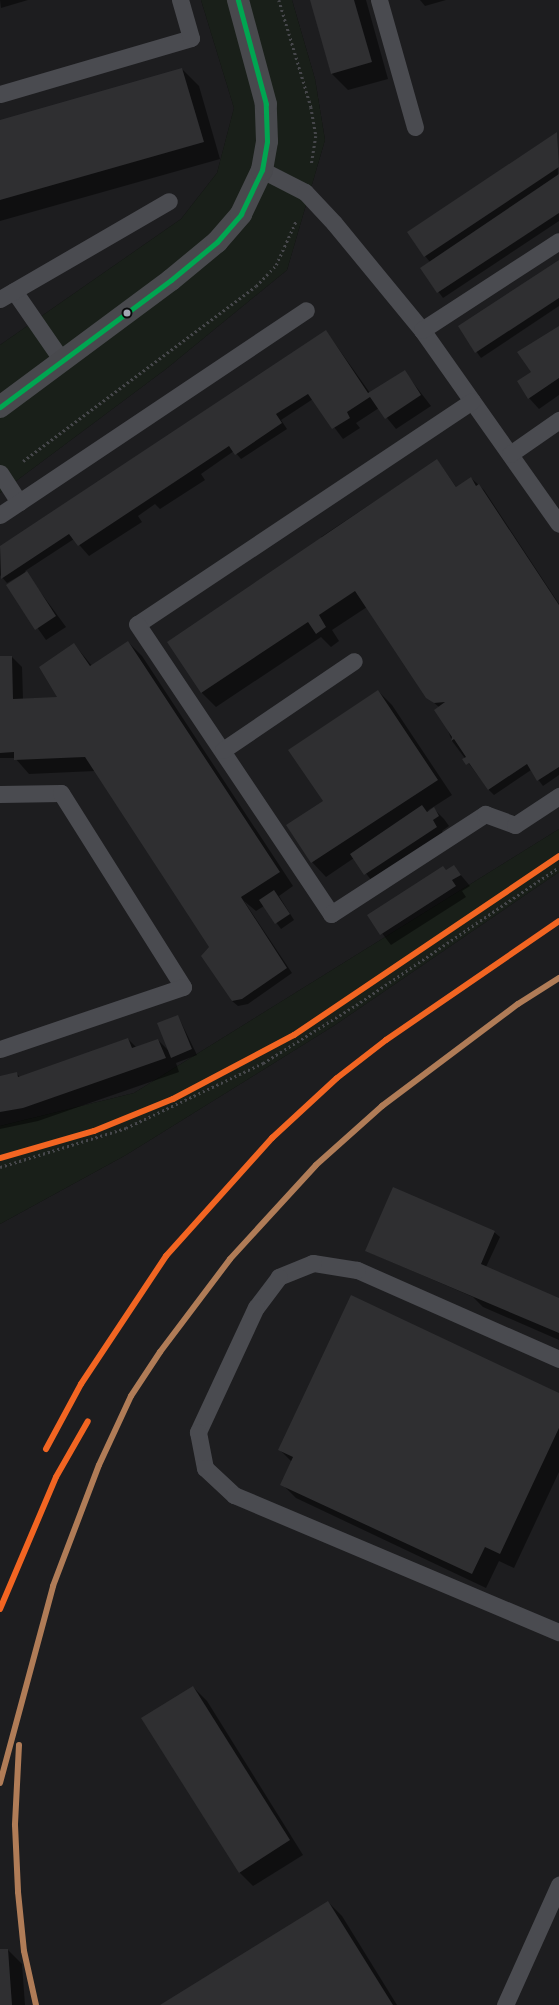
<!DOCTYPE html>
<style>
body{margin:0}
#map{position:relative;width:559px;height:2005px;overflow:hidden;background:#101010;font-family:Overpass,sans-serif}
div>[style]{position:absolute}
.built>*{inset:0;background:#1d1d1f}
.green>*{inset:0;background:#191f19}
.shadow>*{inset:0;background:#0007}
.building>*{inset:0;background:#2f2f31}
.path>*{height:2.5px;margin-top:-1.25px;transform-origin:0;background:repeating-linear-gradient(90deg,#46474b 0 2px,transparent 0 5px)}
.service>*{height:17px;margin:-8.5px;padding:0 8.5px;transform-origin:8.5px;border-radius:8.5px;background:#4a4b50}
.secondary>*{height:22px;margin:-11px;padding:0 11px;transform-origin:11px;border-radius:11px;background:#48494d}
.bus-1>*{height:5px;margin:-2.5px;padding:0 2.5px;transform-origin:2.5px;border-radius:2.5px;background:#00a651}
.rail-1>*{height:6px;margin:-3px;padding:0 3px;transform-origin:3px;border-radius:3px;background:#b07c57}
.rail-2>*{height:6px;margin:-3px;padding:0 3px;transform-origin:3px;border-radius:3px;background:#f26522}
.dots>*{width:11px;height:11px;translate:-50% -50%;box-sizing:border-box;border:2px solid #0a0a0c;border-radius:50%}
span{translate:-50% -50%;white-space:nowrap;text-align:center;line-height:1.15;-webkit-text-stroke:4px #0a0a0c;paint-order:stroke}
</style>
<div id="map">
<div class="built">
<div style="clip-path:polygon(0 0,201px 0,234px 108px,217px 173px,181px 219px,0 345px)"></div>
<div style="clip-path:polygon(292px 0,559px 0,559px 829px,134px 1093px,0 1126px,0 493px,166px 369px,287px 270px,325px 140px,315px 79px)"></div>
<div style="clip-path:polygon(559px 872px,559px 2005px,0 2005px,0 1224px,126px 1155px,335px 1025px)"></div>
</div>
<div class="green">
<div style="clip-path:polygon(201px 0,292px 0,315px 79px,325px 140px,287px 270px,166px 369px,0 493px,0 345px,181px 219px,217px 173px,234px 108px)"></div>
<div style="clip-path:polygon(559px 829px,559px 872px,335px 1025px,126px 1155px,0 1224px,0 1126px,134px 1093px)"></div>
</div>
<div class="shadow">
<div style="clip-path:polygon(0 0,28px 0,1px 8px)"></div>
<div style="clip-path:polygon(311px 0,366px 0,388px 79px,348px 90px,331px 73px)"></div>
<div style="clip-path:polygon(420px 0,446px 0,425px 6px)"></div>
<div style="clip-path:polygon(182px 69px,199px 86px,220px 159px,0 221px,0 121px)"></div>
<div style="clip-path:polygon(557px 133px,559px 221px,443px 298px,421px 268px,430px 262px,425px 256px)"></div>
<div style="clip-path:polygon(559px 261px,559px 306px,481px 358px,459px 327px)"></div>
<div style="clip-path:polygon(559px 327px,559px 395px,539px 409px,529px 398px,532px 372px)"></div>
<div style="clip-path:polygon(326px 331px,370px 393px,404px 371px,431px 406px,396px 429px,379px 408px,356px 423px,360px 428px,343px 439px,313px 399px,281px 420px,287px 429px,241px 459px,234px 451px,201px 474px,205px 480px,160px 509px,155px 504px,138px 516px,142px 522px,89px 556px,74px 539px,25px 571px,66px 627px,46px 640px,8px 586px,21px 575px,7px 583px,0 575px,0 548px)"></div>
<div style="clip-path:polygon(437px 460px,457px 488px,471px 478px,484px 490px,559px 604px,559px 775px,543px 786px,531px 770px,494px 795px,488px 789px,452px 741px,439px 707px,427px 697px,367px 607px,332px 630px,339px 641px,331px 647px,321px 637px,216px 707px,202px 693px,168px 642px,325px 544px,321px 537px)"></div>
<div style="clip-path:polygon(128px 642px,142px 656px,293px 886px,279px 896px,294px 920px,281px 929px,264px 906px,256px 911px,244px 901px,292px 973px,248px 1004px,238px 1006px,232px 1001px,211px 947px,95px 771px,29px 774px,15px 758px,0 758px,0 657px,12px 657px,22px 667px,23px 699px,59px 698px,74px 644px,92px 666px)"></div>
<div style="clip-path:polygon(378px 691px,392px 705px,452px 795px,427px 811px,434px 809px,444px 819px,449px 826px,442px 831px,447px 838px,375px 885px,354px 858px,326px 877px,312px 862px,324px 801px)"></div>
<div style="clip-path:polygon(454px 867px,470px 886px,462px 891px,466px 897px,391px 945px,368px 915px)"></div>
<div style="clip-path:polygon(178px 1016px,197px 1055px,176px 1063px,179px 1072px,38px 1121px,0 1129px,0 1077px,16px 1073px,20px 1077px,128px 1039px,136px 1047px,158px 1040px,168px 1050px)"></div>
<div style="clip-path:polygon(494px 1232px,500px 1237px,486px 1267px,559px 1299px,559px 1340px,483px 1307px,473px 1297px,366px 1251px)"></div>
<div style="clip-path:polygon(559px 1394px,559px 1472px,514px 1568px,499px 1561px,486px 1588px,296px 1498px,282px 1484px,292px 1462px,279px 1449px)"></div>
<div style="clip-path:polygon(193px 1687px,207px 1701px,303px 1855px,253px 1886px,239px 1872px)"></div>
<div style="clip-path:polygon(328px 1902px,342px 1916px,397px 2005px,162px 2005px)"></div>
<div style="clip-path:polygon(0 1950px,8px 1950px,22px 1964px,25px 2005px,0 2005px)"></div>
</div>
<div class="building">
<div style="clip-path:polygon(310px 0,354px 0,372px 62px,331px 74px)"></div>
<div style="clip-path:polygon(182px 68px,204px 142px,0 200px,0 120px)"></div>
<div style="clip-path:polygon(557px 132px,559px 167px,424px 257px,407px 232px)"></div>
<div style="clip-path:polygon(559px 174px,559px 213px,437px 293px,420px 268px)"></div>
<div style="clip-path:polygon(559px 260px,559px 298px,475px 353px,458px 326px)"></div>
<div style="clip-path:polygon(559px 326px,559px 378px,528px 399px,517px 381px,531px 372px,517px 352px)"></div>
<div style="clip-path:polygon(326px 330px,368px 393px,405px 370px,421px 395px,385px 419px,370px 397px,347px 412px,350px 418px,332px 429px,308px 394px,276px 414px,282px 423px,235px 455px,229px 446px,78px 546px,69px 534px,1px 579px,0 546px)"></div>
<div style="clip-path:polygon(437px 459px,456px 487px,471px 477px,476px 486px,479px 484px,559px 605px,559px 767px,537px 781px,527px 764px,488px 790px,469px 763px,466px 765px,462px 759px,466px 757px,454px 739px,451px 741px,452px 737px,434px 710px,445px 702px,434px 703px,426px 698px,355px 591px,319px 615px,326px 627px,316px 634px,308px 622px,201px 693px,167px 642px)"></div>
<div style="clip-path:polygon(27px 571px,56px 616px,35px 630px,6px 585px)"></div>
<div style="clip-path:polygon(128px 641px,280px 872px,241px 897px,287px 968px,242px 999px,232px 1001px,201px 956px,209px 947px,85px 757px,14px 760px,14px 752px,0 753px,0 656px,12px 656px,13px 699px,57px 697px,39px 667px,74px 643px,90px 666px)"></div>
<div style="clip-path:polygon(378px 690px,438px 780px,311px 863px,286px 825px,323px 801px,288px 750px)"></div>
<div style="clip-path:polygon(422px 805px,427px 812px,434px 807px,439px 816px,433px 820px,437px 827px,364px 875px,350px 854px)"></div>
<div style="clip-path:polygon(454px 865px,461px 875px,452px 880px,456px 886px,380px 935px,367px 915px,443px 866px,446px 870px)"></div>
<div style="clip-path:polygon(274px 890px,290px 914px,275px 924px,259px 900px)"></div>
<div style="clip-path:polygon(178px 1015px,192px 1049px,171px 1058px,157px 1023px)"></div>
<div style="clip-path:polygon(128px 1038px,132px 1048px,158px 1039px,166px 1058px,23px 1108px,0 1112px,0 1076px,17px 1072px,18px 1077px)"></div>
<div style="clip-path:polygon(393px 1187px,495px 1231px,481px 1264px,559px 1298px,559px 1333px,365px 1251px)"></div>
<div style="clip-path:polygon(351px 1295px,559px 1393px,559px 1428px,500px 1554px,485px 1547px,472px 1574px,280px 1485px,293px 1457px,278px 1450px)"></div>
<div style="clip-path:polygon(193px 1686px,290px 1840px,239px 1873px,141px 1718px)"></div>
<div style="clip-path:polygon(328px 1901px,393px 2005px,160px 2005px)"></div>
<div style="clip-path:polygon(0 1949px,8px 1949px,12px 2005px,0 2005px)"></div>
</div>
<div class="path">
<div style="left:279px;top:0;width:112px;rotate:73.3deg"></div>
<div style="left:311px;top:107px;width:29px;rotate:80deg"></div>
<div style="left:316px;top:136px;width:30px;rotate:99deg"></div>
<div style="left:23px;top:461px;width:291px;rotate:-36.9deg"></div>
<div style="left:256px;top:286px;width:29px;rotate:-46deg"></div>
<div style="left:276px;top:265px;width:48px;rotate:-65.6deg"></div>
<div style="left:0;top:1167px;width:132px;rotate:-17.2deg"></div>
<div style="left:126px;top:1128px;width:152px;rotate:-25.4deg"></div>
<div style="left:263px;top:1063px;width:110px;rotate:-31.9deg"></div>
<div style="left:356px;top:1005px;width:245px;rotate:-34.2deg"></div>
</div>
<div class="service">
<div style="left:379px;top:0;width:132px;rotate:74.2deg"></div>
<div style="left:0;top:94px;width:199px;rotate:-16.3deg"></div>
<div style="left:191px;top:38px;width:40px;rotate:-106deg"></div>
<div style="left:262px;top:170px;width:48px;rotate:27.1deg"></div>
<div style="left:305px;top:192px;width:42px;rotate:46.9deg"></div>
<div style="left:334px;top:223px;width:139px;rotate:50.6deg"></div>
<div style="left:422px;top:330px;width:237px;rotate:54.8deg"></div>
<div style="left:14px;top:291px;width:86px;rotate:55.4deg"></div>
<div style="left:0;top:299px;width:195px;rotate:-30.1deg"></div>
<div style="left:422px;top:330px;width:163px;rotate:-33deg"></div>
<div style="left:472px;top:401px;width:402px;rotate:146.3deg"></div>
<div style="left:137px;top:624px;width:349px;rotate:56.2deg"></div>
<div style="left:331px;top:914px;width:184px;rotate:-33deg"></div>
<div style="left:485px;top:814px;width:32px;rotate:20deg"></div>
<div style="left:515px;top:825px;width:53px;rotate:-33.4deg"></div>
<div style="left:510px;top:454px;width:60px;rotate:-34.8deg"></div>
<div style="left:0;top:473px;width:35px;rotate:57deg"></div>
<div style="left:0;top:515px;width:368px;rotate:-33.8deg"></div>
<div style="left:223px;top:750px;width:158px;rotate:-34.2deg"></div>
<div style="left:0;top:794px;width:61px;rotate:-0.9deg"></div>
<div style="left:61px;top:793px;width:229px;rotate:57.8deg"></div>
<div style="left:183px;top:987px;width:193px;rotate:161.3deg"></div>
<div style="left:559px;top:1359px;width:221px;rotate:-156.2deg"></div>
<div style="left:357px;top:1270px;width:45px;rotate:-171deg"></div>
<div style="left:313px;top:1263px;width:37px;rotate:158deg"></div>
<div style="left:279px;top:1277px;width:38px;rotate:127deg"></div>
<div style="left:256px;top:1307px;width:138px;rotate:114.9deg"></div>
<div style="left:198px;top:1432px;width:37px;rotate:79deg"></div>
<div style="left:205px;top:1468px;width:40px;rotate:43deg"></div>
<div style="left:234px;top:1495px;width:353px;rotate:22.9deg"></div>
<div style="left:505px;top:2005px;width:132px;rotate:-65.8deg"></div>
</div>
<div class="secondary">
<div style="left:0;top:407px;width:213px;rotate:-36.6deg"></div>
<div style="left:171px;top:280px;width:60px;rotate:-39.6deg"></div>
<div style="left:217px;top:242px;width:37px;rotate:-49deg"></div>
<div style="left:241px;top:214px;width:49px;rotate:-64.5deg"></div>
<div style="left:262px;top:170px;width:29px;rotate:-80deg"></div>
<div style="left:267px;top:141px;width:37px;rotate:-92deg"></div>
<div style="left:266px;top:104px;width:108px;rotate:-105.1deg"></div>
</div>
<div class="bus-1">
<div style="left:0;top:407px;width:213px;rotate:-36.6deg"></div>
<div style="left:171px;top:280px;width:60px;rotate:-39.6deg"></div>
<div style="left:217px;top:242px;width:37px;rotate:-49deg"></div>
<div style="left:241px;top:214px;width:49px;rotate:-64.5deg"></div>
<div style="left:262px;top:170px;width:29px;rotate:-80deg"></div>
<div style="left:267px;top:141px;width:37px;rotate:-92deg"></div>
<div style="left:266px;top:104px;width:108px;rotate:-105.1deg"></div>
</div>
<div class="rail-1">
<div style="left:19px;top:1745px;width:80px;rotate:92.9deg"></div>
<div style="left:15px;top:1825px;width:67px;rotate:87.4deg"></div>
<div style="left:18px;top:1892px;width:59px;rotate:84.2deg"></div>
<div style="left:24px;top:1951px;width:55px;rotate:77.5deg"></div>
<div style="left:0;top:1783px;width:204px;rotate:-74.9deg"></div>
<div style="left:53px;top:1586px;width:129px;rotate:-69.2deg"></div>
<div style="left:99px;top:1465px;width:76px;rotate:-65.1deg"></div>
<div style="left:131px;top:1396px;width:53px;rotate:-56.6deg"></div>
<div style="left:160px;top:1352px;width:116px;rotate:-53deg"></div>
<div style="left:230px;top:1259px;width:127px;rotate:-47.5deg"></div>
<div style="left:316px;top:1165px;width:89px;rotate:-41.8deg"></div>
<div style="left:382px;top:1106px;width:170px;rotate:-36.9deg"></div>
<div style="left:518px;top:1004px;width:49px;rotate:-32.4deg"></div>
</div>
<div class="rail-2">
<div style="left:0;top:1158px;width:98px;rotate:-16deg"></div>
<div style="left:94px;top:1131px;width:85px;rotate:-22.1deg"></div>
<div style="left:173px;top:1099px;width:137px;rotate:-27.9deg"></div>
<div style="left:294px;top:1035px;width:320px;rotate:-34deg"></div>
<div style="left:46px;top:1449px;width:74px;rotate:-61.7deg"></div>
<div style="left:81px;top:1384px;width:154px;rotate:-56.4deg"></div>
<div style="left:166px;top:1256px;width:159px;rotate:-48.1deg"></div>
<div style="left:272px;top:1138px;width:88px;rotate:-42.7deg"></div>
<div style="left:337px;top:1078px;width:62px;rotate:-37.8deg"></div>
<div style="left:386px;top:1040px;width:210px;rotate:-34.5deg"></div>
<div style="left:0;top:1609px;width:143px;rotate:-67deg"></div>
<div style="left:56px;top:1477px;width:64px;rotate:-60.3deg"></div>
</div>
<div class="dots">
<div style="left:127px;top:313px;background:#a0a6b3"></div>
</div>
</div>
